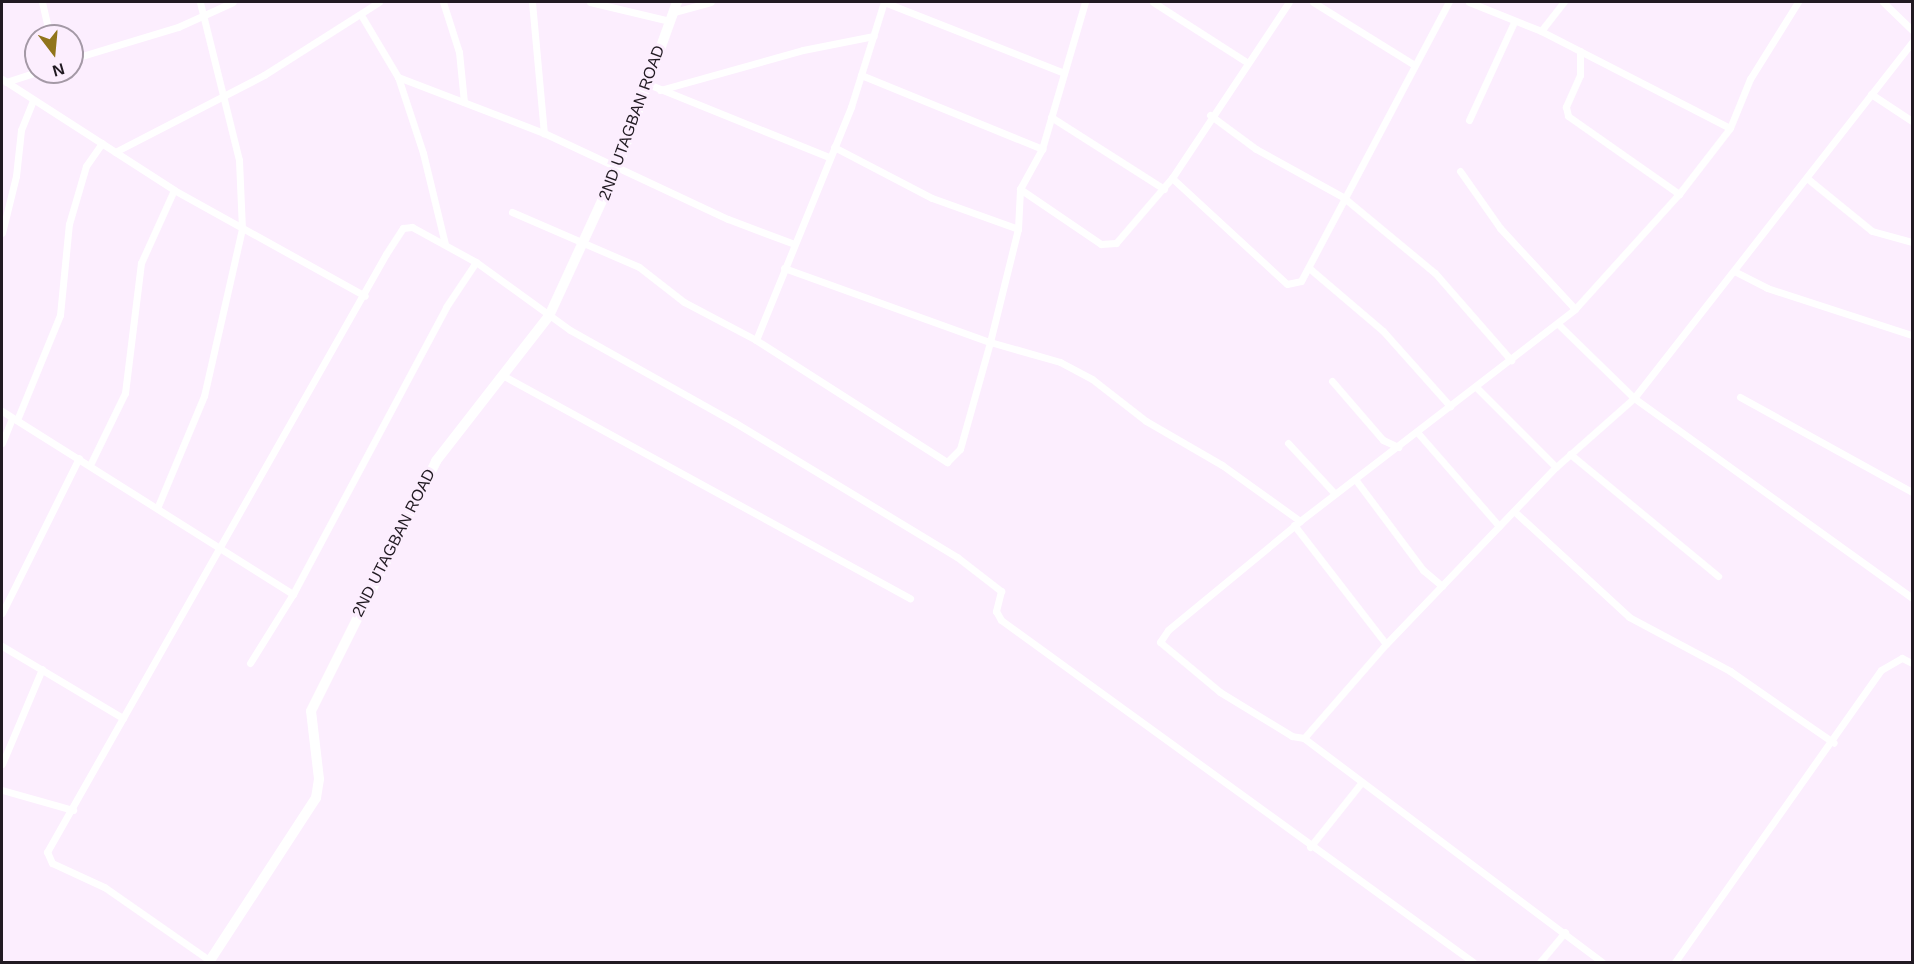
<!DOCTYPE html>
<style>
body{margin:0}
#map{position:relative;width:1914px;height:964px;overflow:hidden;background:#fceefe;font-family:Helvetica,sans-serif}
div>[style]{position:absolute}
.street>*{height:7px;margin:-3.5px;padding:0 3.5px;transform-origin:3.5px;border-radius:3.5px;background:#fff}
.secondary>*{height:10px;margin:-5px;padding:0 5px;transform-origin:5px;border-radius:5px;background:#fff}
span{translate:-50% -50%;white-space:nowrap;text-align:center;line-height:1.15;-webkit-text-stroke:6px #fceefe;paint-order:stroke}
.street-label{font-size:16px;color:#211a22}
.frame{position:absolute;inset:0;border:3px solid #211a22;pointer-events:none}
.north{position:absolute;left:24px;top:24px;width:60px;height:60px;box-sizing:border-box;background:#fceefe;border:2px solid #a499a6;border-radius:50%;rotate:164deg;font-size:16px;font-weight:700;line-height:24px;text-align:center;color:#211a22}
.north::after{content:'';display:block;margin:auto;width:21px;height:27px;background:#91751b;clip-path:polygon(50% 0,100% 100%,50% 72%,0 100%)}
</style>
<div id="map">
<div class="street">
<div style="left:42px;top:2px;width:35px;rotate:77deg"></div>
<div style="left:443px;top:2px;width:52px;rotate:72.3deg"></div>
<div style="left:459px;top:52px;width:50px;rotate:84.3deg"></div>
<div style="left:532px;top:2px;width:132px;rotate:84.8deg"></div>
<div style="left:590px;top:2px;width:82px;rotate:13.4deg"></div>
<div style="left:884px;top:2px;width:193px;rotate:21.5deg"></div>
<div style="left:1153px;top:2px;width:109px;rotate:32.7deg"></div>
<div style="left:1313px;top:2px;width:118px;rotate:31.8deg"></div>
<div style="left:1469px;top:2px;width:78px;rotate:21.9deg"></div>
<div style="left:1541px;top:31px;width:212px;rotate:27.2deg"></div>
<div style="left:1883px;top:2px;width:40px;rotate:44deg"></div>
<div style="left:674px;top:12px;width:38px;rotate:-15deg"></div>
<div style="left:361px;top:15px;width:72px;rotate:59.2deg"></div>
<div style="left:1541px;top:31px;width:37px;rotate:-52deg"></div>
<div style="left:1580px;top:51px;width:24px;rotate:90deg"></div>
<div style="left:1580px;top:75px;width:35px;rotate:114deg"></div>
<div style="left:1566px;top:107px;width:9px;rotate:77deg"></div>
<div style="left:1568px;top:116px;width:136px;rotate:35.1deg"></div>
<div style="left:72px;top:59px;width:111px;rotate:-16.8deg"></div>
<div style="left:178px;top:27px;width:60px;rotate:-24.4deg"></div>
<div style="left:861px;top:75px;width:196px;rotate:22.2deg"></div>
<div style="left:2px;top:79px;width:205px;rotate:32.8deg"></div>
<div style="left:174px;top:190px;width:218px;rotate:29deg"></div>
<div style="left:6px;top:82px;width:33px;rotate:-18deg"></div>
<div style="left:648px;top:84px;width:195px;rotate:22deg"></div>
<div style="left:660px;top:90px;width:148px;rotate:-15.6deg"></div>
<div style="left:803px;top:50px;width:72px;rotate:-11.2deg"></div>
<div style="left:1871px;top:94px;width:49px;rotate:33.4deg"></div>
<div style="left:1210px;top:115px;width:57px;rotate:36.5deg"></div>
<div style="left:1256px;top:149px;width:99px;rotate:28.9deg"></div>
<div style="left:1343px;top:197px;width:119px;rotate:39.6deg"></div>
<div style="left:1435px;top:273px;width:116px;rotate:48.9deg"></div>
<div style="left:1051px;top:117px;width:134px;rotate:32.5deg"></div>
<div style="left:1469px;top:120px;width:108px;rotate:-65.3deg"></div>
<div style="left:834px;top:147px;width:110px;rotate:27.5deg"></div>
<div style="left:932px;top:198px;width:91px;rotate:19.8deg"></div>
<div style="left:115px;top:152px;width:168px;rotate:-27.3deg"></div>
<div style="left:264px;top:75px;width:136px;rotate:-32.4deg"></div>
<div style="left:1460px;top:171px;width:70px;rotate:54.9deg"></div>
<div style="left:1500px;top:228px;width:110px;rotate:47.2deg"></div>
<div style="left:1172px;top:178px;width:156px;rotate:42.7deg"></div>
<div style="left:1287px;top:284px;width:14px;rotate:-12deg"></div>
<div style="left:1301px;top:281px;width:316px;rotate:-62.1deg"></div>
<div style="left:1808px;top:179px;width:82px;rotate:39.1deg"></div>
<div style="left:1872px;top:231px;width:41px;rotate:15.4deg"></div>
<div style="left:1020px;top:189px;width:98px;rotate:34.2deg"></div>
<div style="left:1101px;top:244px;width:15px;rotate:-4deg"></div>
<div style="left:1116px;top:243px;width:86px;rotate:-49.3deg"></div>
<div style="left:1172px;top:178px;width:211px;rotate:-56.4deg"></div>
<div style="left:512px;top:212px;width:138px;rotate:23.4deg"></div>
<div style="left:639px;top:267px;width:57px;rotate:37.9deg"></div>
<div style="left:684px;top:302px;width:81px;rotate:27.8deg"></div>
<div style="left:756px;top:340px;width:227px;rotate:32.6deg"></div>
<div style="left:947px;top:462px;width:18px;rotate:-45deg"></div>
<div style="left:960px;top:449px;width:111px;rotate:-74.3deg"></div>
<div style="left:990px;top:342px;width:116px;rotate:-76.1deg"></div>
<div style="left:1018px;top:229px;width:40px;rotate:-87.1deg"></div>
<div style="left:1020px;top:189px;width:46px;rotate:-61.2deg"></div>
<div style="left:1042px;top:149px;width:153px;rotate:-73.7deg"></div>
<div style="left:2px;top:233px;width:59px;rotate:-76.2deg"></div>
<div style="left:16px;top:176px;width:46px;rotate:-83.8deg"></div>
<div style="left:21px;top:130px;width:32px;rotate:-68deg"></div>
<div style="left:445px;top:244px;width:94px;rotate:-103.6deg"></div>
<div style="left:423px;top:153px;width:80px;rotate:-108.2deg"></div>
<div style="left:398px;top:77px;width:156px;rotate:21deg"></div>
<div style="left:544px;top:133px;width:203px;rotate:25.1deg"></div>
<div style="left:728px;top:219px;width:71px;rotate:20.7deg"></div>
<div style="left:784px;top:268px;width:219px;rotate:19.8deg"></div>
<div style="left:990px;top:342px;width:73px;rotate:15.9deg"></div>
<div style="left:1060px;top:362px;width:36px;rotate:28deg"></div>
<div style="left:1092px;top:379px;width:68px;rotate:37.9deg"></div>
<div style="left:1146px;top:421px;width:88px;rotate:30.1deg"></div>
<div style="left:1222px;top:465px;width:96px;rotate:35.7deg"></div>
<div style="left:1309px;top:268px;width:97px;rotate:40.4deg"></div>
<div style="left:1383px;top:331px;width:101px;rotate:48.2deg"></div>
<div style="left:1736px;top:272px;width:35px;rotate:27deg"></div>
<div style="left:1767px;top:288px;width:152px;rotate:18deg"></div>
<div style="left:1558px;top:324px;width:106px;rotate:44.2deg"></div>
<div style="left:1634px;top:398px;width:342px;rotate:35.7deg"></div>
<div style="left:756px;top:340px;width:252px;rotate:-67.8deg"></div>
<div style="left:851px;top:107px;width:110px;rotate:-72.6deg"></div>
<div style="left:504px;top:376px;width:463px;rotate:28.7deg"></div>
<div style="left:1332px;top:381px;width:78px;rotate:49.2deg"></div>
<div style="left:1383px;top:440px;width:17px;rotate:25deg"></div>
<div style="left:1476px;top:387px;width:113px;rotate:45deg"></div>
<div style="left:1740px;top:397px;width:196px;rotate:28.9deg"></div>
<div style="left:2px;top:411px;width:344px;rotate:32.2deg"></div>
<div style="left:17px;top:420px;width:113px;rotate:-67.7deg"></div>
<div style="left:60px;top:315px;width:91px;rotate:-84.4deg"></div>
<div style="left:69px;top:224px;width:60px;rotate:-73.7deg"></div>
<div style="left:86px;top:166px;width:28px;rotate:-55deg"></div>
<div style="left:1417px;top:432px;width:125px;rotate:48.9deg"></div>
<div style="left:2px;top:443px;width:27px;rotate:-68deg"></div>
<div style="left:1288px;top:443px;width:69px;rotate:47.3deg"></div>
<div style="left:1570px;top:454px;width:192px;rotate:39.5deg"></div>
<div style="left:90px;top:465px;width:80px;rotate:-64.1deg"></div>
<div style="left:125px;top:393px;width:131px;rotate:-83deg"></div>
<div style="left:141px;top:263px;width:80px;rotate:-65.7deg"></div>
<div style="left:1355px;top:479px;width:114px;rotate:53.2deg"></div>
<div style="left:1423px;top:570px;width:25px;rotate:40deg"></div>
<div style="left:158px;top:506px;width:119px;rotate:-67.3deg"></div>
<div style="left:204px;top:396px;width:171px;rotate:-77.2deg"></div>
<div style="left:242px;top:229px;width:69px;rotate:-92.5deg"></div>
<div style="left:239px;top:160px;width:163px;rotate:-103.9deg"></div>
<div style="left:1515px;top:512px;width:155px;rotate:42.6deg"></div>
<div style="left:1629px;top:617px;width:115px;rotate:28.1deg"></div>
<div style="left:1730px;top:671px;width:126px;rotate:34.7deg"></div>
<div style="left:1294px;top:525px;width:150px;rotate:52.3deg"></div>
<div style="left:2px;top:613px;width:173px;rotate:-63.6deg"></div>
<div style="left:2px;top:646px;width:141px;rotate:30.8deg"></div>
<div style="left:250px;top:663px;width:81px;rotate:-58.1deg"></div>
<div style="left:293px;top:594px;width:325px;rotate:-61.9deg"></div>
<div style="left:446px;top:307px;width:54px;rotate:-56.3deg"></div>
<div style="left:1304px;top:738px;width:125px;rotate:-48.9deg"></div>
<div style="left:1386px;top:644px;width:245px;rotate:-46.2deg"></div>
<div style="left:1556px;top:467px;width:104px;rotate:-41.5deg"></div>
<div style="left:1634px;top:398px;width:452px;rotate:-52deg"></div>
<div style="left:2px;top:764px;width:103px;rotate:-67.2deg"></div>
<div style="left:2px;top:790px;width:74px;rotate:15.7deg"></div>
<div style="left:1310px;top:847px;width:82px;rotate:-51.4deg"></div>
<div style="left:212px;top:962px;width:131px;rotate:-145.2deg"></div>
<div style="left:104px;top:887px;width:57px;rotate:-155.2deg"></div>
<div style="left:52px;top:863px;width:12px;rotate:-114deg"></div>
<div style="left:47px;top:852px;width:687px;rotate:-60.45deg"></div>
<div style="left:386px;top:254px;width:31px;rotate:-57deg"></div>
<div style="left:403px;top:228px;width:9px;rotate:-6deg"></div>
<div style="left:412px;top:227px;width:73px;rotate:28.7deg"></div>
<div style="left:476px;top:262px;width:116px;rotate:35.9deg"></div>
<div style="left:570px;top:330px;width:188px;rotate:29.3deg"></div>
<div style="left:734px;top:422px;width:261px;rotate:31.2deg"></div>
<div style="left:957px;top:557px;width:56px;rotate:37.7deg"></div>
<div style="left:1001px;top:591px;width:21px;rotate:104deg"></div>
<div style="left:996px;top:611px;width:10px;rotate:61deg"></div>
<div style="left:1001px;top:620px;width:583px;rotate:35.93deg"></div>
<div style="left:1540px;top:962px;width:39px;rotate:-50deg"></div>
<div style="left:1602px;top:962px;width:373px;rotate:-143.1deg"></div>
<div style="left:1304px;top:738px;width:12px;rotate:-171deg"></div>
<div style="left:1292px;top:736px;width:84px;rotate:-148.6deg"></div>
<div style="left:1220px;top:692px;width:78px;rotate:-140.2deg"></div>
<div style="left:1160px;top:642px;width:14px;rotate:-56deg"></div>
<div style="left:1168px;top:630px;width:171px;rotate:-39.5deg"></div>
<div style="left:1300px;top:521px;width:347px;rotate:-37.6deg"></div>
<div style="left:1575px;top:309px;width:155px;rotate:-47.9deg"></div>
<div style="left:1679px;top:194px;width:83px;rotate:-52.3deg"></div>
<div style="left:1730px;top:128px;width:53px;rotate:-67.8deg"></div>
<div style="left:1750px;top:79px;width:91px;rotate:-58.1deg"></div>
<div style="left:1675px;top:962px;width:357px;rotate:-54.8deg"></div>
<div style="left:1881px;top:670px;width:24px;rotate:-30deg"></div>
<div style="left:1902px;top:658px;width:11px;rotate:27deg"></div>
</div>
<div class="secondary">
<div style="left:209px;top:962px;width:196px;rotate:-56.9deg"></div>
<div style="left:316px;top:798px;width:19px;rotate:-81deg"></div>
<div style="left:319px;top:779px;width:68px;rotate:-96.7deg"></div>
<div style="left:311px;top:711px;width:280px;rotate:-63.4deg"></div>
<div style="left:436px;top:461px;width:184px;rotate:-52.1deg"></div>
<div style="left:549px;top:316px;width:165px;rotate:-65.3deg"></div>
<div style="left:618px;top:166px;width:174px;rotate:-70.2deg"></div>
</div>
<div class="street-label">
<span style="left:632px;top:123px;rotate:-70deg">2ND UTAGBAN ROAD</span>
<span style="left:394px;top:543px;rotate:-63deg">2ND UTAGBAN ROAD</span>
</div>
<div class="frame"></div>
<div class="north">N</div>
</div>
